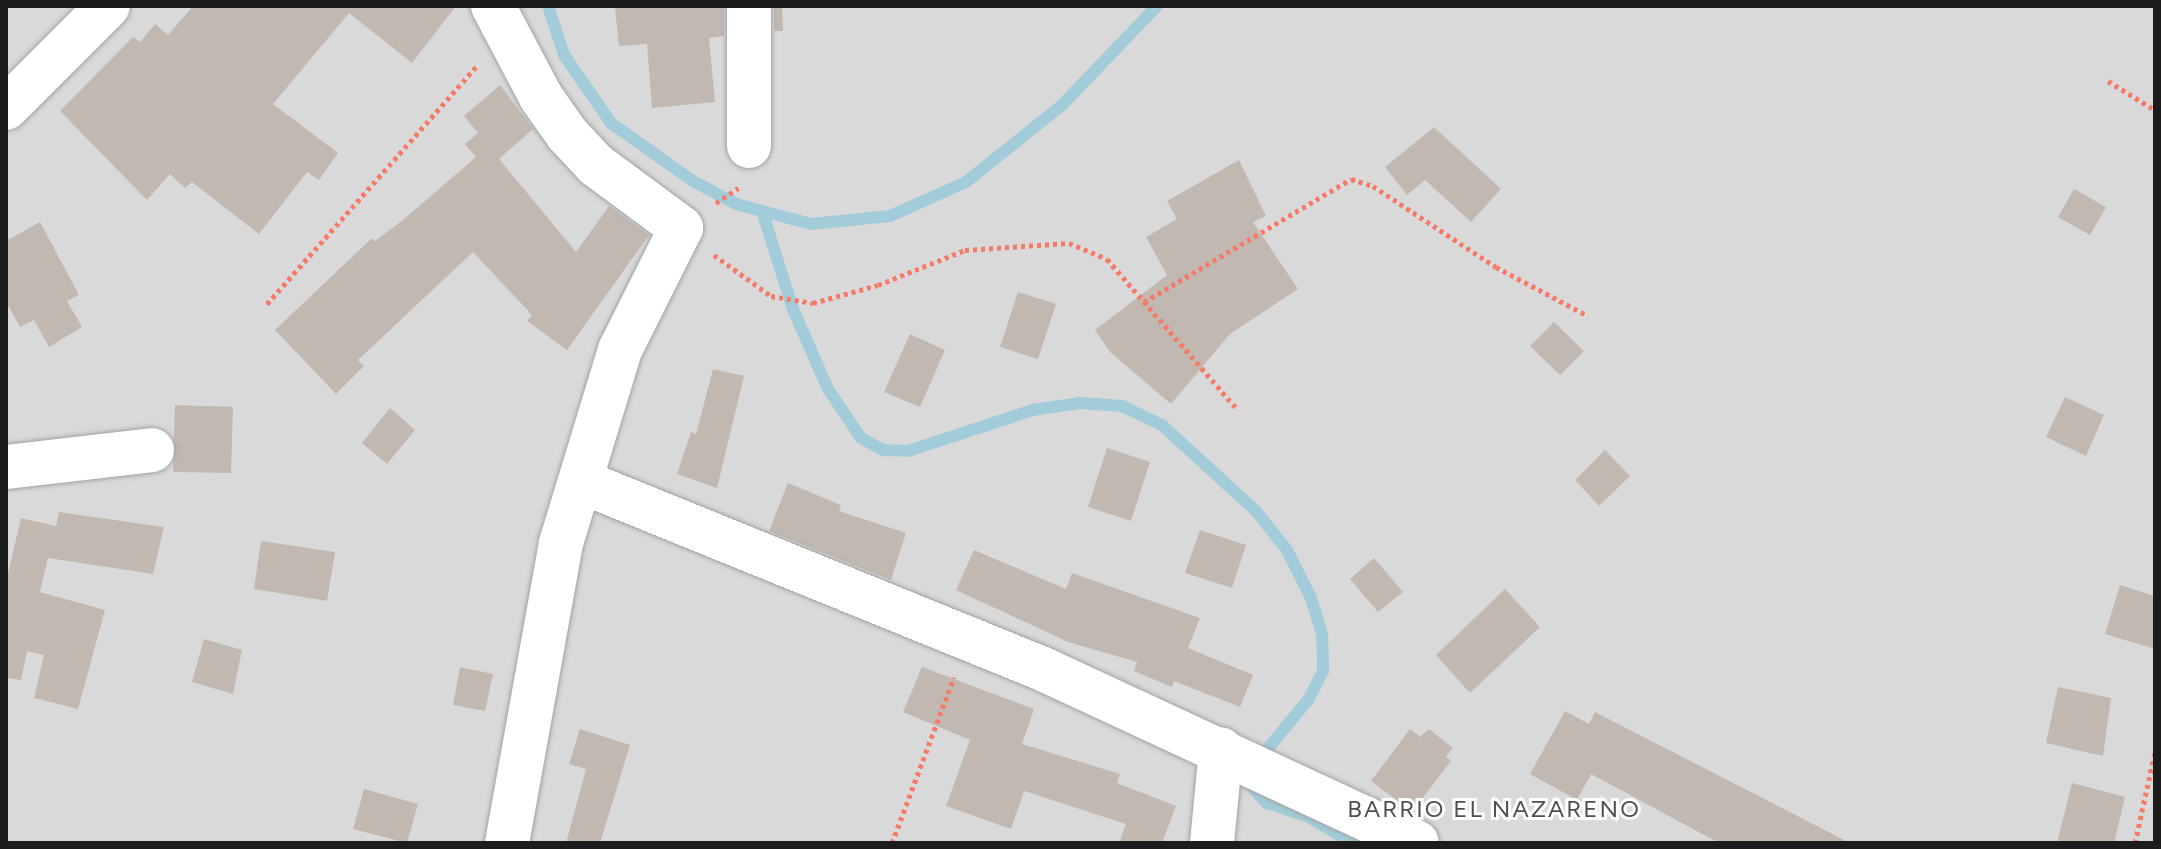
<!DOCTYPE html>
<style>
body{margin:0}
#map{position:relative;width:2161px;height:849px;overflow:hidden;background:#ede9e1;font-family:Figtree,sans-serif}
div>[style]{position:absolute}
.residential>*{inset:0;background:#dad9d9}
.stream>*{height:12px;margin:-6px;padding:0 6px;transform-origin:6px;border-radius:6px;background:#a2ccda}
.building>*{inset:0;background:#c1b9b1}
.path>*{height:5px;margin-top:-2.5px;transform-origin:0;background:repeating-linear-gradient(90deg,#f77a68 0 4px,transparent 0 8px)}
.roads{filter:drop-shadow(0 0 2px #a3a3a3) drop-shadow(0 0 2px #a3a3a3)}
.minor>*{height:44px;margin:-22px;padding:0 22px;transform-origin:22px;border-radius:22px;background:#fff}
span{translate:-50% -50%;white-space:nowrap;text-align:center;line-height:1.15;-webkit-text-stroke:6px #fff;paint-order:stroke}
.neighbourhood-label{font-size:24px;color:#4f4f4f;letter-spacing:2px}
.frame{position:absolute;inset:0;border:8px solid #1c1c1c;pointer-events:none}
</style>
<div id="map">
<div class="residential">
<div style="clip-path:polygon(6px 6px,2155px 6px,2155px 843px,6px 843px)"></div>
</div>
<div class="stream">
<div style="left:548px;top:6px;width:52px;rotate:71.9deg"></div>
<div style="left:564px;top:55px;width:83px;rotate:55.3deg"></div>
<div style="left:611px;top:123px;width:100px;rotate:35.3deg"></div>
<div style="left:693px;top:181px;width:49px;rotate:28.1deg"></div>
<div style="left:736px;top:204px;width:78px;rotate:14.9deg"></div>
<div style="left:811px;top:224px;width:79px;rotate:-5.8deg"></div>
<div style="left:890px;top:216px;width:83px;rotate:-24.1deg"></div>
<div style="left:966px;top:182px;width:123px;rotate:-38.7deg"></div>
<div style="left:1062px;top:105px;width:137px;rotate:-46.2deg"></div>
<div style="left:763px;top:214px;width:100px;rotate:72.5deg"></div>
<div style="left:793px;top:309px;width:87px;rotate:66.4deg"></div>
<div style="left:828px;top:389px;width:59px;rotate:56deg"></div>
<div style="left:861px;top:438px;width:25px;rotate:29deg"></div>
<div style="left:883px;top:450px;width:25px;rotate:2deg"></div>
<div style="left:908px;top:451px;width:132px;rotate:-18.2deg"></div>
<div style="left:1033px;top:410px;width:48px;rotate:-8.5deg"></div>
<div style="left:1080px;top:403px;width:42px;rotate:4.1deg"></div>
<div style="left:1122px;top:406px;width:44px;rotate:25.4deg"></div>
<div style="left:1162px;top:425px;width:127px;rotate:42.5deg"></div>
<div style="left:1256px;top:511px;width:50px;rotate:51.5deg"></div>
<div style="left:1287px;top:550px;width:54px;rotate:63.4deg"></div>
<div style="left:1311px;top:598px;width:38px;rotate:73deg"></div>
<div style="left:1322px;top:634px;width:37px;rotate:88deg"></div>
<div style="left:1323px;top:671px;width:33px;rotate:117deg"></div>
<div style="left:1308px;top:700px;width:83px;rotate:129.6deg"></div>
<div style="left:1255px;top:764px;width:22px;rotate:103deg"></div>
<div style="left:1250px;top:785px;width:25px;rotate:47deg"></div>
<div style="left:1267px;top:803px;width:44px;rotate:18.4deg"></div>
<div style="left:1309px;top:817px;width:50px;rotate:31.2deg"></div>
</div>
<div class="building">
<div style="clip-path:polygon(193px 6px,456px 6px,412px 63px,349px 13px,273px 104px,338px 153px,319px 180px,307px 172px,259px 234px,192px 182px,185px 188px,170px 174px,147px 200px,60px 111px,133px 37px,140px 42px,155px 24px,168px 35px)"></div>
<div style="clip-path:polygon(724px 6px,724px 36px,709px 38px,715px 102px,652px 108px,647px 44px,619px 46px,615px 8px)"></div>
<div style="clip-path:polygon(774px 6px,782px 6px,783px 31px,774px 31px)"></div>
<div style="clip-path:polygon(500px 85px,533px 129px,499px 159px,576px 252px,609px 206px,649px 235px,567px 350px,527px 321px,532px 315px,473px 252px,358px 360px,364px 366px,336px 394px,275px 330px,372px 238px,375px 241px,403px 220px,476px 157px,465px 144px,478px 133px,464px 116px)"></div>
<div style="clip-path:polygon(1434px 127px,1501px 189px,1471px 222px,1425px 180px,1407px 195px,1385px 167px)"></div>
<div style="clip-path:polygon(1239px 160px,1266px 216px,1253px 222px,1298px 289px,1230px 334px,1171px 404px,1110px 352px,1095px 330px,1167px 275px,1146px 237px,1177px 219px,1167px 201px)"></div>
<div style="clip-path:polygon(2074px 189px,2106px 207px,2090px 235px,2058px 217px)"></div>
<div style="clip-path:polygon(40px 222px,79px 295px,67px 301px,82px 327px,49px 347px,34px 320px,20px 327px,6px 302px,6px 241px)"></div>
<div style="clip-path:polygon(1018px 292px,1056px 304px,1038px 359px,1000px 347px)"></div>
<div style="clip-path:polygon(1554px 322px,1584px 351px,1560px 375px,1530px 346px)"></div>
<div style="clip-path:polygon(910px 334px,945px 350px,920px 407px,884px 392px)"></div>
<div style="clip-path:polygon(713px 369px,744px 376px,717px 488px,677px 474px,691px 432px,696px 434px)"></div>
<div style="clip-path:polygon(2065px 397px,2104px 415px,2086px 456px,2046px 437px)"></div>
<div style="clip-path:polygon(175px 405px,233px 407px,231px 473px,173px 472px)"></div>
<div style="clip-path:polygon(390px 408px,415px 430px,387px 464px,362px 443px)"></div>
<div style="clip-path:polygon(1107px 448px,1150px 462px,1131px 521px,1088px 507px)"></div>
<div style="clip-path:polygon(1605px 450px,1630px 476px,1599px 506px,1575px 480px)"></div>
<div style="clip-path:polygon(788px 483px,841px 505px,839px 511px,906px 533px,891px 580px,769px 531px)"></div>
<div style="clip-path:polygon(59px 512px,164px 527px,153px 574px,48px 558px,40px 592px,105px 610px,78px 709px,34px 698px,44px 655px,27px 651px,21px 680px,6px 678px,6px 582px,21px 518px,56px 526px)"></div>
<div style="clip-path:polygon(1200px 530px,1246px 545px,1232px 588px,1185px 573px)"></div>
<div style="clip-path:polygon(261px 541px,335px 552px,327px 601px,254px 589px)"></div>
<div style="clip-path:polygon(974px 550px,1066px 589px,1072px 573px,1200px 618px,1188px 648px,1253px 675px,1240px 707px,1174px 681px,1172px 687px,1134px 671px,1137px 662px,1068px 642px,956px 590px)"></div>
<div style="clip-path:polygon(1374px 558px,1403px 592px,1378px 612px,1350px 579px)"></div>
<div style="clip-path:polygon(2120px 585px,2155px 596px,2155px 649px,2105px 634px)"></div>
<div style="clip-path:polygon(1505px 589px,1540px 627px,1470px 693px,1436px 655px)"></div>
<div style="clip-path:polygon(204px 639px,242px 650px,233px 694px,192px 682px)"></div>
<div style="clip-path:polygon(460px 667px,493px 674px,485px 711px,453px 705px)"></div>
<div style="clip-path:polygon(922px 667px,1034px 709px,1022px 744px,1120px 774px,1117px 783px,1176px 806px,1162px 843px,1119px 843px,1126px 824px,1024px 791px,1011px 829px,946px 806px,970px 740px,903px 712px)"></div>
<div style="clip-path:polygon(2058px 687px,2111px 698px,2103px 756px,2046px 743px)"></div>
<div style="clip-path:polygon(1565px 711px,1589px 724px,1595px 712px,1850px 843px,1719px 843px,1591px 774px,1577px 800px,1530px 774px)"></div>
<div style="clip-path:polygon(580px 729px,630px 745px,600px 843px,566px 843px,586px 769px,569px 764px)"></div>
<div style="clip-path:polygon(1410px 729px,1420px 737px,1429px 729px,1453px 748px,1446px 757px,1451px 761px,1412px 812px,1371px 781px)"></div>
<div style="clip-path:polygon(2072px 783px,2125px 797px,2114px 843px,2057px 843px)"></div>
<div style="clip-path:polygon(364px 789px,418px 804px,407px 843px,353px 829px)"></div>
</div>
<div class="path">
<div style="left:2108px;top:81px;width:55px;rotate:31.7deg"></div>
<div style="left:716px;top:203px;width:27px;rotate:-34deg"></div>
<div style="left:714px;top:255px;width:70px;rotate:35.7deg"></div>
<div style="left:771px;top:296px;width:43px;rotate:9.5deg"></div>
<div style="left:813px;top:303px;width:67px;rotate:-15.5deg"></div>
<div style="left:878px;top:285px;width:94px;rotate:-21.9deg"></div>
<div style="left:965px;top:250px;width:104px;rotate:-3.9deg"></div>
<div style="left:1069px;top:243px;width:41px;rotate:22.8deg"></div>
<div style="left:1107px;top:259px;width:196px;rotate:49.1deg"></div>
<div style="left:1144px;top:302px;width:241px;rotate:-30.7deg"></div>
<div style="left:1351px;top:179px;width:23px;rotate:18deg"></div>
<div style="left:1373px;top:186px;width:147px;rotate:33.4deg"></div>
<div style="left:1496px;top:267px;width:104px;rotate:28deg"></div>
<div style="left:267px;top:304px;width:317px;rotate:-48.6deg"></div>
<div style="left:892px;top:843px;width:177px;rotate:-69.5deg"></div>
<div style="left:2135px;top:843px;width:93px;rotate:-77.6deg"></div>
</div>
<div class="roads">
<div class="minor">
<div style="left:493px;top:6px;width:103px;rotate:62.2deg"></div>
<div style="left:541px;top:97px;width:45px;rotate:54.9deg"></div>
<div style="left:567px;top:134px;width:42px;rotate:46.9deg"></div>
<div style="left:596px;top:165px;width:106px;rotate:36.5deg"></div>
<div style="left:681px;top:228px;width:136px;rotate:116.6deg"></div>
<div style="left:620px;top:350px;width:202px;rotate:107deg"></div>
<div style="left:561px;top:543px;width:305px;rotate:100.2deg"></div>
<div style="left:6px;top:108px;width:144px;rotate:-45deg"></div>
<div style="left:749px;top:146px;width:140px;rotate:-90deg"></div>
<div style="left:6px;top:467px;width:147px;rotate:-6.6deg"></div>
<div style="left:580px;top:481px;width:500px;rotate:22.1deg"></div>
<div style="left:1043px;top:669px;width:412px;rotate:24.9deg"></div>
<div style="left:1212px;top:843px;width:94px;rotate:-84.5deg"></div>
</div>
</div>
<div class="neighbourhood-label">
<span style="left:1494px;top:809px">BARRIO EL NAZARENO</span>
</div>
<div class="frame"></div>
</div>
